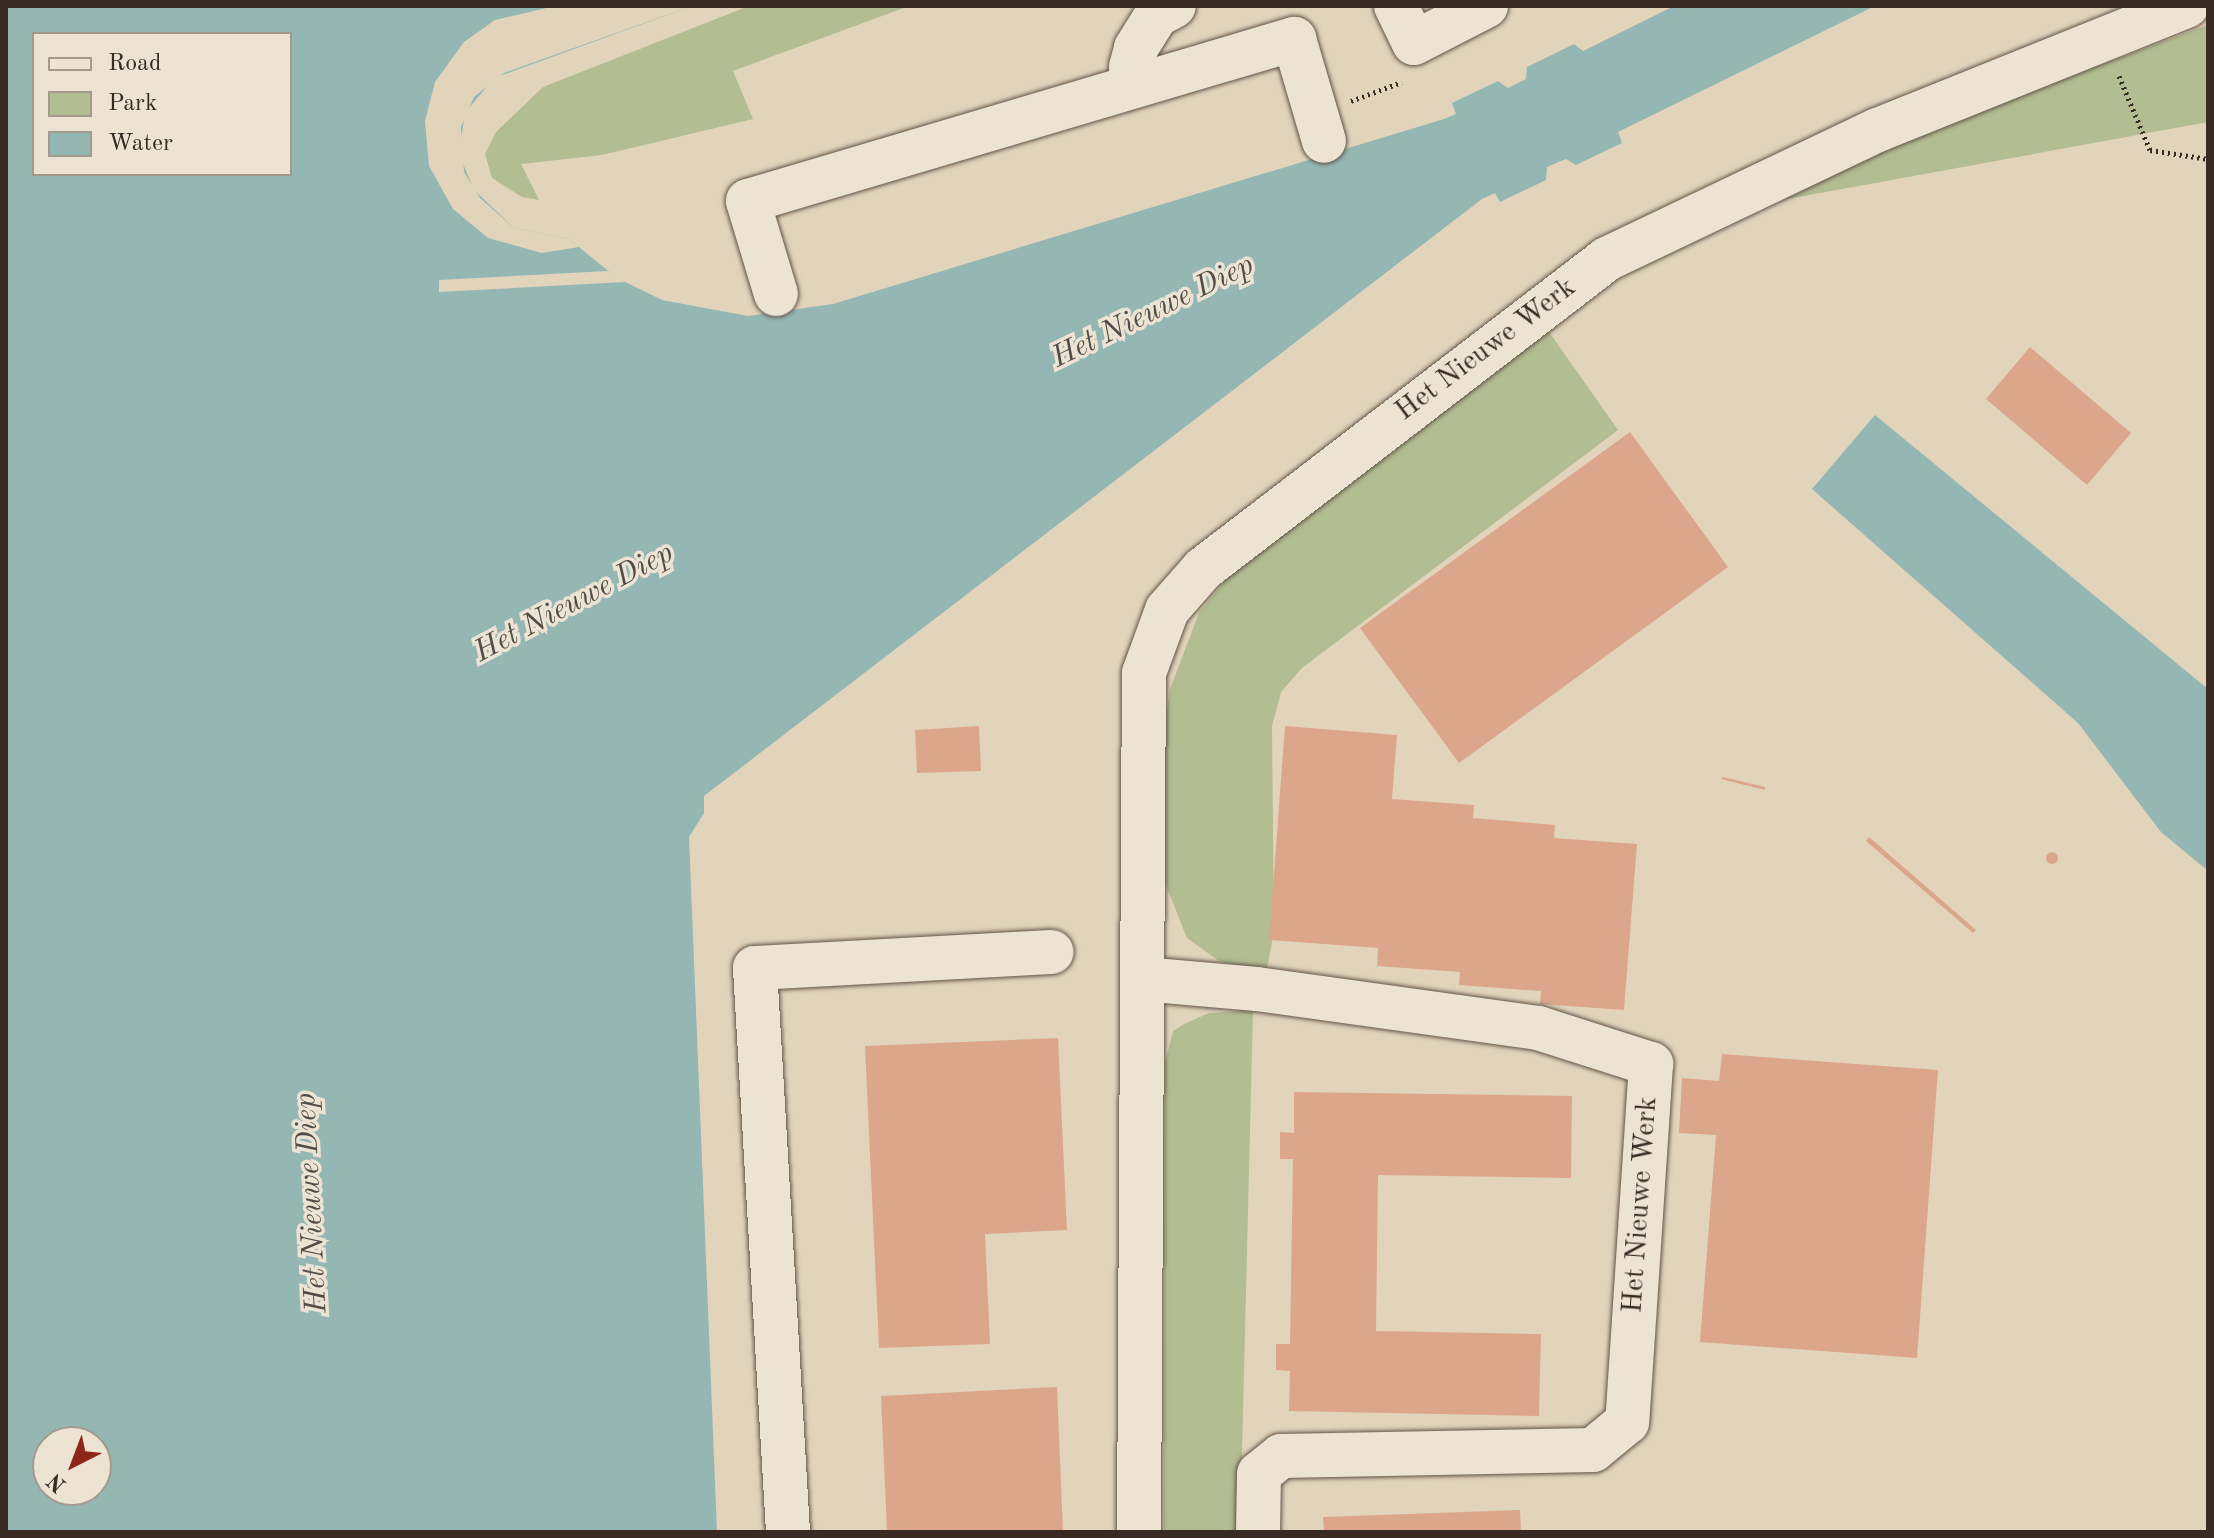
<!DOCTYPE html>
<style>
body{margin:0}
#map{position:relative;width:2214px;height:1538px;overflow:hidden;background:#e1d4bb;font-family:"Old Standard TT",serif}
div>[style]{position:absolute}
.green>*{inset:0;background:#b2bd91}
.water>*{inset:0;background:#95b7b4}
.pier>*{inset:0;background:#e1d4bb}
.building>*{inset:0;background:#dca68d}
.round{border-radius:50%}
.path>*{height:5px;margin-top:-2.5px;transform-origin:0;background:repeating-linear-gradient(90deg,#392a24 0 2px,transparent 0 6px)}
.roads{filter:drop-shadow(0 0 2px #63544a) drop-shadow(0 0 2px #63544a)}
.minor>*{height:44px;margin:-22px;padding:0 22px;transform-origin:22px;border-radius:22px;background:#ece3d3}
span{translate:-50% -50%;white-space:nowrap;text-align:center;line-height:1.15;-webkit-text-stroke:7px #ece3d3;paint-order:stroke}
.street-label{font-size:28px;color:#392a24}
.water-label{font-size:30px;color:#504d48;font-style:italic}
.frame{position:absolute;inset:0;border:8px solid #392a24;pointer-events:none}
.legend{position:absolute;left:32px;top:32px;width:260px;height:144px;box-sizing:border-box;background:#ece3d3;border:2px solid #a4998d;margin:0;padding:10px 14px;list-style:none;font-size:24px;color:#392a24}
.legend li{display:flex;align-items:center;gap:16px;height:40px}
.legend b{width:40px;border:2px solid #a4998d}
.north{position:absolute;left:32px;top:1426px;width:80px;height:80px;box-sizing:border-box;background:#ece3d3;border:2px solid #a4998d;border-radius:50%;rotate:222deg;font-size:22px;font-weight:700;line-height:32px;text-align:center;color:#392a24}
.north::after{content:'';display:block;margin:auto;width:28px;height:36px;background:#8f2418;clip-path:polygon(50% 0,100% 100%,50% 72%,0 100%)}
</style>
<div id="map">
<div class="green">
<div style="clip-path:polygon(749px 6px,909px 6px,733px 71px,753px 119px,602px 155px,521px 164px,539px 200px,522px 197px,492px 178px,485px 154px,496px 132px,543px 87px)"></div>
<div style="clip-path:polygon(2208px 25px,2208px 122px,1739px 208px,2036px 89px)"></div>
<div style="clip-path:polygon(1547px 329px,1618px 430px,1302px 668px,1281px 692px,1272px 726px,1274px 931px,1266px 974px,1219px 961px,1187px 938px,1165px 883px,1164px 735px,1170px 689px,1199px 613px,1233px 571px)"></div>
<div style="clip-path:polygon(1253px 1010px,1240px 1532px,1164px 1532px,1165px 1063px,1173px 1031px,1184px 1024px,1209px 1013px)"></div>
</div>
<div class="water">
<div style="clip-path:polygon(evenodd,6px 6px,692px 6px,494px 78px,465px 113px,459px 154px,474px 190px,514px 228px,569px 239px,617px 278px,662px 300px,748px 316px,833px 304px,1444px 119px,1456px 114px,1452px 103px,1498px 81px,1508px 88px,1526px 79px,1527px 67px,1574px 44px,1583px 51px,1674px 6px,1875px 6px,1618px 132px,1622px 143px,1576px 165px,1566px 159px,1547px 167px,1546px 180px,1500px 202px,1495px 193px,1482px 199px,704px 796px,704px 813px,689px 837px,717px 1532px,6px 1532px,6px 6px,34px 34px,290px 34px,290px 174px,34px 174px,34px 34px,6px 6px,48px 1442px,96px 1442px,96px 1490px,48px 1490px,48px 1442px)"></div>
<div style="clip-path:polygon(1875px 415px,2208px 689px,2208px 871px,2161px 832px,2078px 723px,1812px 489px)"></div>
</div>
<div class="pier">
<div style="clip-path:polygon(555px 6px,692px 6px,504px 73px,474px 97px,461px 127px,464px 172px,480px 198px,514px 228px,569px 239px,579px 247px,542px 253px,488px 238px,453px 209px,429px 166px,425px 121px,435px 82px,464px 42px,495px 20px)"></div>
<div style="clip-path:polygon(608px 271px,625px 282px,439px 292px,439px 280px)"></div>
</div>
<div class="building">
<div style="clip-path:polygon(2030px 347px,2131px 433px,2087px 485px,1986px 399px)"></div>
<div style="clip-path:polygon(1630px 432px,1728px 567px,1459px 763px,1360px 628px)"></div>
<div style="clip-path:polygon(979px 726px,981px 771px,917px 773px,915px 730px)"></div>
<div style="clip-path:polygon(1285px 726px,1397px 735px,1392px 799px,1474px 805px,1473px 818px,1555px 825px,1554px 838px,1637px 844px,1624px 1010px,1540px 1004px,1541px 991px,1459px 985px,1460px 972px,1377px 966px,1378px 948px,1269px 940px)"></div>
<div style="clip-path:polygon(1723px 777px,1765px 787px,1765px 790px,1721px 779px)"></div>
<div style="clip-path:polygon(1869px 837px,1976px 930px,1973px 933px,1866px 841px)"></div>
<div class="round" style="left:2046px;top:852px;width:12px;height:12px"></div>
<div style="clip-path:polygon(1058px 1038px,1067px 1230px,985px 1234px,990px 1344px,879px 1348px,865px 1046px)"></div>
<div style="clip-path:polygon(1722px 1054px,1938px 1070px,1917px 1358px,1700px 1342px,1716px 1135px,1679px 1133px,1682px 1078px,1719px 1081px)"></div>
<div style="clip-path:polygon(1294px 1092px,1572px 1096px,1571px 1178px,1378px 1175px,1376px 1331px,1541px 1334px,1539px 1416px,1289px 1411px,1290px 1371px,1276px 1370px,1276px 1344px,1290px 1344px,1293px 1159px,1280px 1159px,1280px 1132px,1294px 1133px)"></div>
<div style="clip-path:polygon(1057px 1387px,1063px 1532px,887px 1532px,881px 1396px)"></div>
<div style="clip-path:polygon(1520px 1510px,1521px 1532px,1324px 1532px,1323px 1517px)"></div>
</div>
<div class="path">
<div style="left:2119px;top:76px;width:80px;rotate:67.3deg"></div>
<div style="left:2150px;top:150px;width:59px;rotate:8.8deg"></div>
<div style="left:1351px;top:101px;width:54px;rotate:-20.4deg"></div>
</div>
<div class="roads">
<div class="minor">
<div style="left:1396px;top:6px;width:41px;rotate:64.1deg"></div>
<div style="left:1414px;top:43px;width:81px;rotate:-27.2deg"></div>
<div style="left:1137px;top:85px;width:19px;rotate:-108deg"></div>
<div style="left:1131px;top:67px;width:20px;rotate:-75deg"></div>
<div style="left:1136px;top:48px;width:39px;rotate:-58deg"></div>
<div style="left:1157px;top:15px;width:19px;rotate:-28deg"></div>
<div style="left:776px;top:294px;width:97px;rotate:-106.8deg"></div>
<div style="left:748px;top:201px;width:570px;rotate:-16.53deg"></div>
<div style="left:1294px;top:39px;width:106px;rotate:73.6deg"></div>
<div style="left:1142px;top:979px;width:115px;rotate:5deg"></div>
<div style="left:1257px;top:989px;width:284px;rotate:7.9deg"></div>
<div style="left:1538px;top:1028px;width:119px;rotate:17.7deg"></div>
<div style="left:1651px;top:1064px;width:359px;rotate:93.8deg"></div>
<div style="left:1627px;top:1422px;width:44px;rotate:140.5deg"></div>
<div style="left:1593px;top:1450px;width:312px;rotate:178.9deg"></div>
<div style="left:1281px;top:1456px;width:28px;rotate:141deg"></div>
<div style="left:1259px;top:1474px;width:58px;rotate:91deg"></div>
<div style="left:788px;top:1532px;width:565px;rotate:-93.35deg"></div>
<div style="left:755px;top:968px;width:297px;rotate:-3.1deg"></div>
<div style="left:1139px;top:1532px;width:859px;rotate:-89.67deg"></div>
<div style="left:1144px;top:673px;width:67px;rotate:-69.9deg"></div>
<div style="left:1167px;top:610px;width:55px;rotate:-48.7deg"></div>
<div style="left:1203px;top:569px;width:509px;rotate:-37.5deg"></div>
<div style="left:1607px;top:259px;width:300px;rotate:-25.5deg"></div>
<div style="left:1878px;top:130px;width:333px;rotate:-21.9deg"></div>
</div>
</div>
<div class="street-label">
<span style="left:1486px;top:350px;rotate:-37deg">Het Nieuwe Werk</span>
<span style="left:1641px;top:1205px;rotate:-86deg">Het Nieuwe Werk</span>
</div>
<div class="water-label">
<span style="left:1153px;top:312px;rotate:-26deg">Het Nieuwe Diep</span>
<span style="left:574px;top:603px;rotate:-28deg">Het Nieuwe Diep</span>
<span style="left:312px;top:1203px;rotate:-93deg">Het Nieuwe Diep</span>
</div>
<div class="frame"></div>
<ul class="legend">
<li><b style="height:10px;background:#ece3d3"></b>Road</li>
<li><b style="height:22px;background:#b2bd91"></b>Park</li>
<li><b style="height:22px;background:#95b7b4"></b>Water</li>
</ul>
<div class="north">N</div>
</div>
